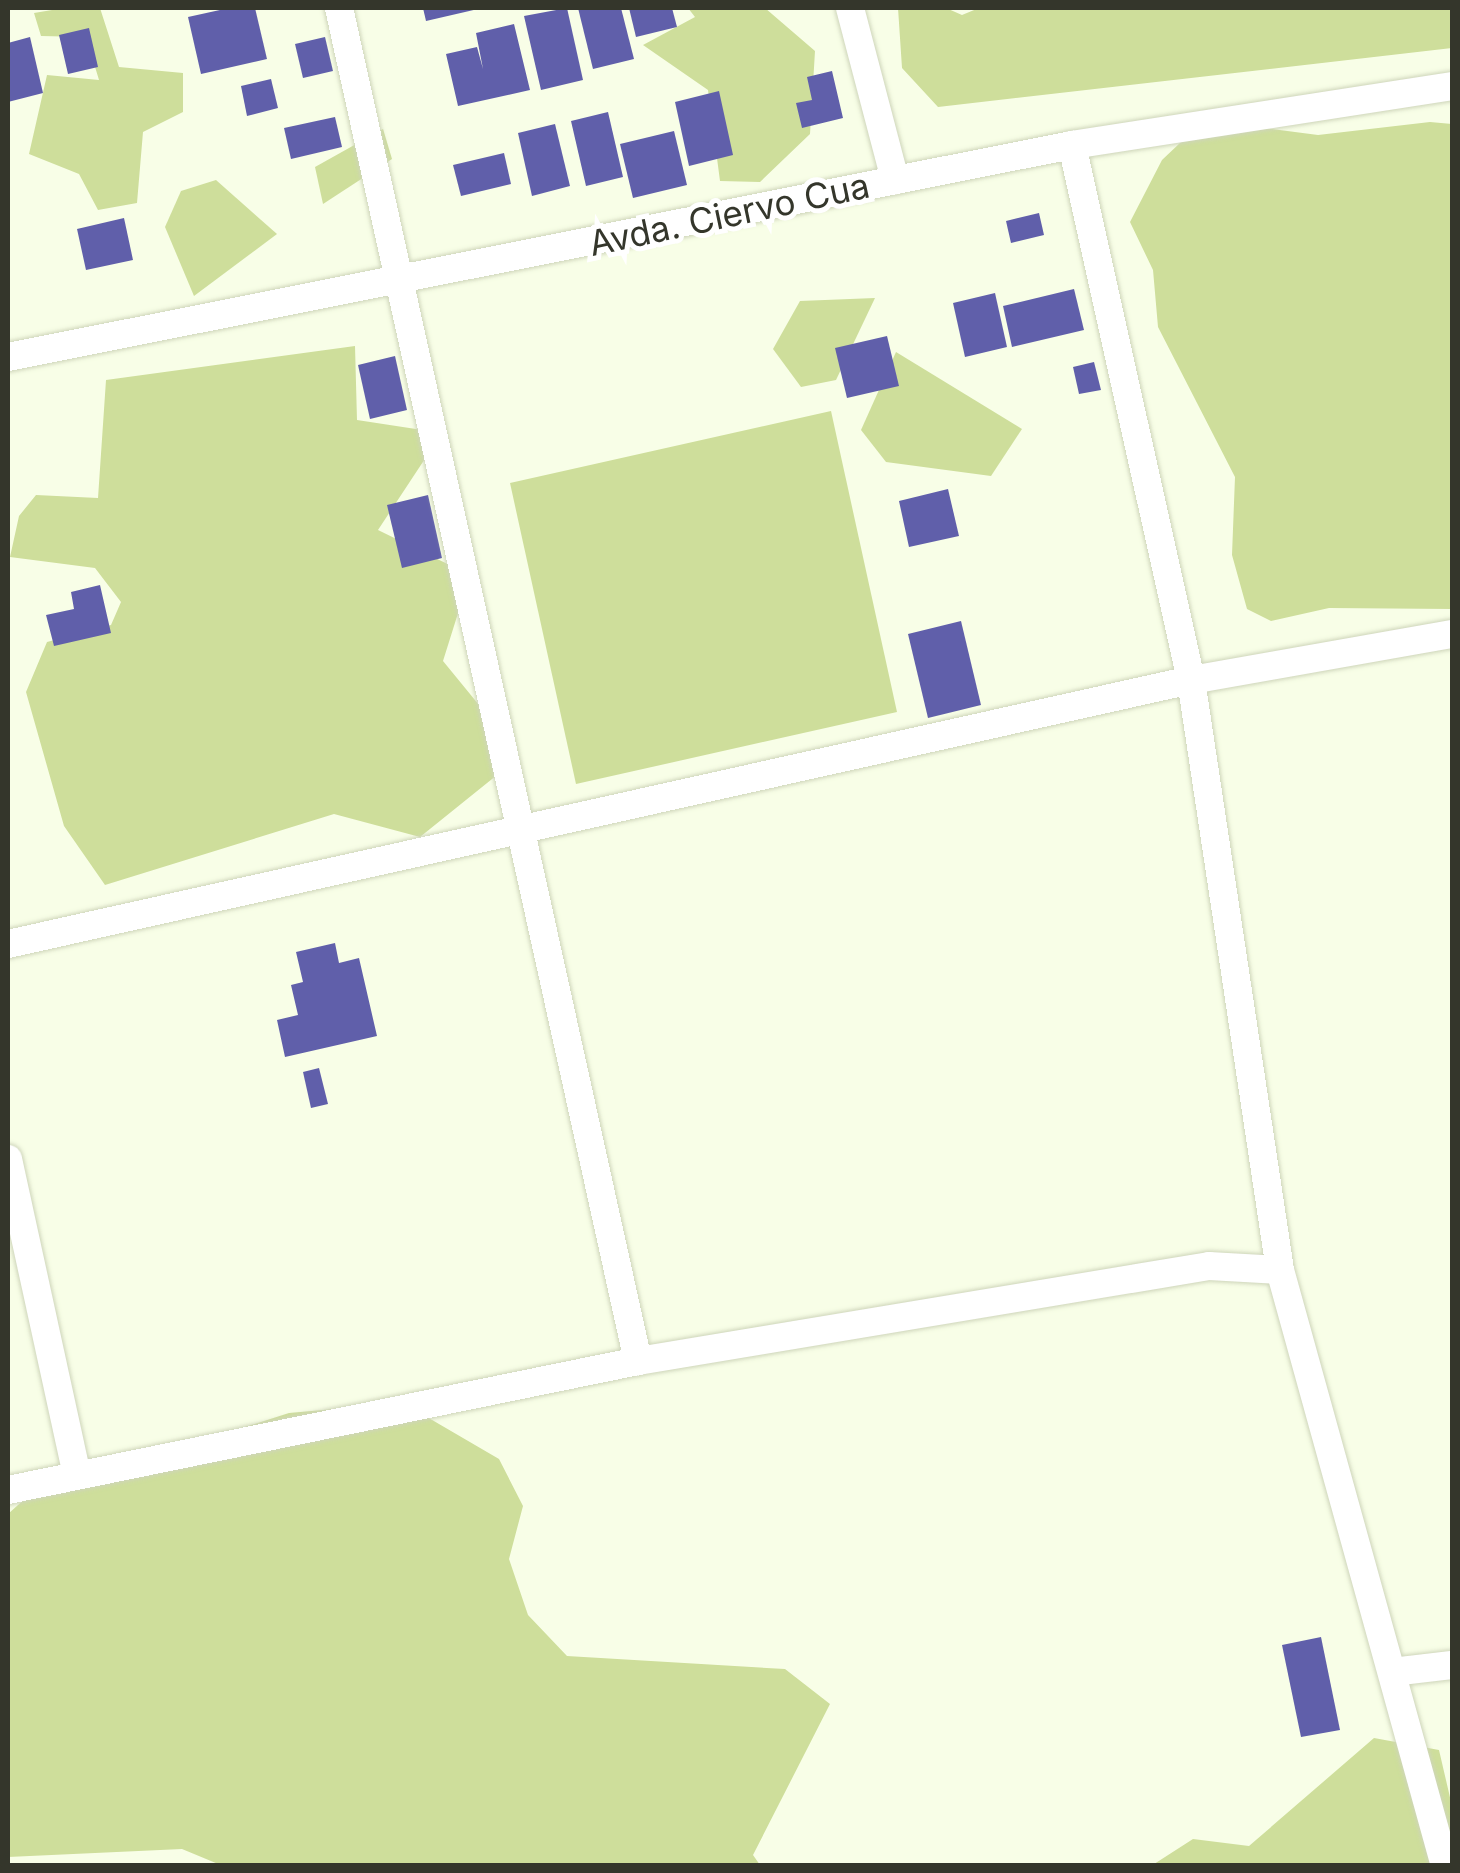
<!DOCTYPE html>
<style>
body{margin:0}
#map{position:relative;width:1460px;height:1873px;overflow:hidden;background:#f8fee7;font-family:Inter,sans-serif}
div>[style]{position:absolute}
.green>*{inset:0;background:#cede9b}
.building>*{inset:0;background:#605faa}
.roads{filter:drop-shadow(0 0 2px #ced5ba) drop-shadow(0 0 2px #ced5ba)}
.street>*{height:28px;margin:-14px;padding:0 14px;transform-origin:14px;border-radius:14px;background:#fff}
span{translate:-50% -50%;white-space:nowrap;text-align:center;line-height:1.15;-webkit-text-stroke:10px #fff;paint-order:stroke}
.street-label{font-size:35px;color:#34362b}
.frame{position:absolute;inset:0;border:10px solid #34362b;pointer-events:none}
</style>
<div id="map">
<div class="green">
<div style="clip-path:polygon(64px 8px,100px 8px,119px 67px,183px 73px,183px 112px,143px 132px,137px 203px,98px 210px,79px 174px,29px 154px,47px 75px,99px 80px,86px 37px,41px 36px,34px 13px)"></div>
<div style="clip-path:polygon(688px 8px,765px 8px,815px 51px,810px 134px,760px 182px,720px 181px,708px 90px,643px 45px,695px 17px)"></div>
<div style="clip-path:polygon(898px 8px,946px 8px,962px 15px,979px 8px,1452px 8px,1452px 48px,938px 107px,902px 68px)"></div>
<div style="clip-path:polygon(1430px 122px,1452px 124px,1452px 609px,1329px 608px,1271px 621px,1247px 609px,1232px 555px,1235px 477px,1158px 327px,1153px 270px,1130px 222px,1162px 160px,1181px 142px,1234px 124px,1318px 135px)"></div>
<div style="clip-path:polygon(383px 129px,392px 159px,323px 204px,315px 167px)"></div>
<div style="clip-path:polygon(216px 180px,277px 234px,194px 296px,165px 227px,181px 191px)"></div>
<div style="clip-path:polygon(875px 298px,836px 380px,801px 387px,773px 349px,800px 301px)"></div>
<div style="clip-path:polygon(355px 346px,357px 420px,442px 433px,378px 530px,470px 575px,443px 661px,488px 716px,497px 775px,420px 837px,334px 814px,105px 885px,64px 826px,26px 692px,47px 642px,111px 625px,121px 602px,95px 568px,10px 557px,19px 516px,36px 495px,98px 498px,106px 380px)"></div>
<div style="clip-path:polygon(896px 352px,1022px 429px,991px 476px,886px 462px,861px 430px)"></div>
<div style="clip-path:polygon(831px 411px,897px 712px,576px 784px,510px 483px)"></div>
<div style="clip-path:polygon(403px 1403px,499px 1459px,523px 1506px,509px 1559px,528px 1615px,567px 1656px,785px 1669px,830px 1704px,753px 1855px,760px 1865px,223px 1866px,182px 1849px,8px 1857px,8px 1514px,28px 1496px,289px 1413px)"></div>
<div style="clip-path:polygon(1374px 1738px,1439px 1750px,1452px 1806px,1452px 1865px,1151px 1866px,1193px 1839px,1249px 1846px)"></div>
</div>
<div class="building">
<div style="clip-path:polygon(229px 8px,255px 8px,267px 59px,201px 74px,188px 17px)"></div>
<div style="clip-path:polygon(423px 8px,478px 8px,478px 9px,426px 21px)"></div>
<div style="clip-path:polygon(567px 8px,583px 80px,541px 90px,524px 16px)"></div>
<div style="clip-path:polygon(578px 8px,621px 8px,634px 59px,593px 69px)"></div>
<div style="clip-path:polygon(629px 8px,672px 8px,677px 27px,636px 37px)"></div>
<div style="clip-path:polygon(514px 24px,530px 90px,458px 106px,446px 54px,477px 47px,483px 69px,476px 33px)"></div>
<div style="clip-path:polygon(89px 28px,98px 67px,68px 74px,59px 35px)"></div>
<div style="clip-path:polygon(30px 37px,43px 93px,8px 102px,8px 43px)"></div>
<div style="clip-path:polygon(325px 37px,333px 71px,303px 78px,295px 44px)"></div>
<div style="clip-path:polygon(832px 71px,843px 118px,802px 128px,796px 103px,812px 100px,807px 77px)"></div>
<div style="clip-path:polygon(271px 79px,278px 108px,247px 116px,241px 86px)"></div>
<div style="clip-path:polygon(719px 91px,733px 155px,689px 166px,675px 102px)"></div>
<div style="clip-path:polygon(608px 112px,623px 177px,586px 186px,571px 121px)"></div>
<div style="clip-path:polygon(335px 117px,342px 147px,291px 159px,284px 128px)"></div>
<div style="clip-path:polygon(555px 124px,570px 186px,532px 196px,518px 133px)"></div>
<div style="clip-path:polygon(674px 131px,687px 185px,633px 198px,620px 144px)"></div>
<div style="clip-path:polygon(504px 153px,511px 184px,461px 196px,453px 165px)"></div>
<div style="clip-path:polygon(1039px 213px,1044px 235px,1011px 243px,1006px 221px)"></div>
<div style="clip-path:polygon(124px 218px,133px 260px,86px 270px,77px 229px)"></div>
<div style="clip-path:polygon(1074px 289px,1084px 330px,1012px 347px,1003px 306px)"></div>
<div style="clip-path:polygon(995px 293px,1007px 347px,965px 357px,953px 303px)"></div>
<div style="clip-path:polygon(887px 336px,899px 386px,847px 398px,835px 348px)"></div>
<div style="clip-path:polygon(395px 356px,407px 410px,370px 419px,358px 365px)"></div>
<div style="clip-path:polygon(1094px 362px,1101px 390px,1079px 394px,1073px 367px)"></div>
<div style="clip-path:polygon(948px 489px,959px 536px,909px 547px,899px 501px)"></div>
<div style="clip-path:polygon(428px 495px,442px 558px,402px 568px,387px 505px)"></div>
<div style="clip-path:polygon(100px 585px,111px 633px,54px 646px,46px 615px,74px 609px,71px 592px)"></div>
<div style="clip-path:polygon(961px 621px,981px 705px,928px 718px,908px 634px)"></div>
<div style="clip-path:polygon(335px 943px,339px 963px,359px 958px,377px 1036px,285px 1057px,277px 1020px,298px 1015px,291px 985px,303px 982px,296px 952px)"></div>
<div style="clip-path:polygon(319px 1068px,328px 1104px,311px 1108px,303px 1072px)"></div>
<div style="clip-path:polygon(1321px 1637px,1340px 1730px,1301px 1737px,1282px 1645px)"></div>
</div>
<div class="roads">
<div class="street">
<div style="left:339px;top:8px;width:1386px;rotate:77.54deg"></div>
<div style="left:850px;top:8px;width:178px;rotate:75.3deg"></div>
<div style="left:1072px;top:145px;width:548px;rotate:77.46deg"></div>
<div style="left:1191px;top:680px;width:597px;rotate:81.42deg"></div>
<div style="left:1280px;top:1270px;width:618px;rotate:74.53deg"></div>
<div style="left:8px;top:357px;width:1085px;rotate:-11.27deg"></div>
<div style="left:1072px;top:145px;width:385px;rotate:-8.8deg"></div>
<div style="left:8px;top:944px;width:1212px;rotate:-12.58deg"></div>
<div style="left:1191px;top:680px;width:265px;rotate:-10deg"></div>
<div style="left:8px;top:1159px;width:323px;rotate:77.7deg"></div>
<div style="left:8px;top:1490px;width:643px;rotate:-11.57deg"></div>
<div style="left:638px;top:1361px;width:579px;rotate:-9.45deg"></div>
<div style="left:1209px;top:1266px;width:71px;rotate:3.2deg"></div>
<div style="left:1392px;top:1672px;width:60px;rotate:-6.7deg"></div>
</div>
</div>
<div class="street-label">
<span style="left:729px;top:214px;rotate:-12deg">Avda. Ciervo Cua</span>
</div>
<div class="frame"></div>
</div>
